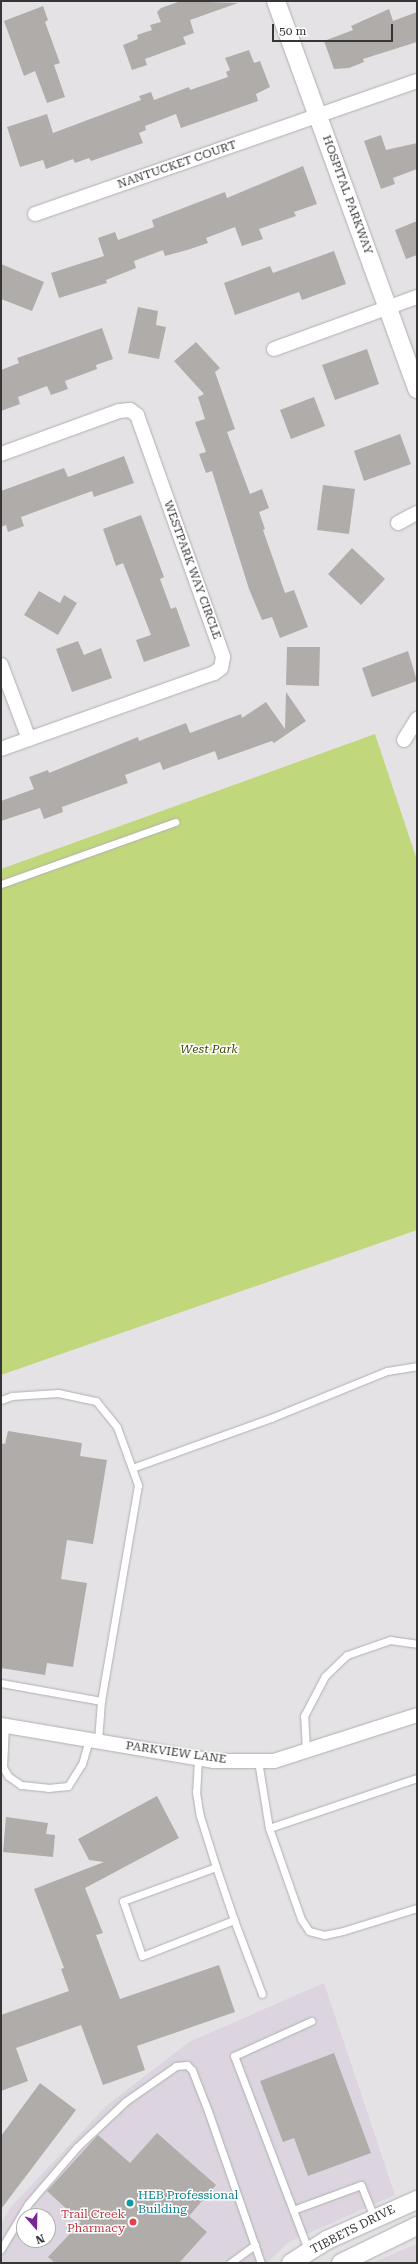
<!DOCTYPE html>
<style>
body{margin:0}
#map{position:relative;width:418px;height:2264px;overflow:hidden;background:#e5e2e6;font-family:"Roboto Serif",serif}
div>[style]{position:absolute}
.built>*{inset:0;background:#dcd5df}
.green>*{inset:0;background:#c1d77c}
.building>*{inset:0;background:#b0acaa}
.roads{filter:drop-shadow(0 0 1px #b0aeb1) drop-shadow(0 0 1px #b0aeb1)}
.service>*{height:7px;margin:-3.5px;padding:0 3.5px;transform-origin:3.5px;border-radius:3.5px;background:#fff}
.minor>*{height:14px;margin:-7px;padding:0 7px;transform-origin:7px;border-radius:7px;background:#fff}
.tertiary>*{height:18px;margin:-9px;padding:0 9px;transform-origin:9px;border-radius:9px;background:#fff}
.dots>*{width:11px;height:11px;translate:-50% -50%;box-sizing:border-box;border:2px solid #fff;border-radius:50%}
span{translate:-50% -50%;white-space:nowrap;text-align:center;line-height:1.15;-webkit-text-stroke:3px #fff;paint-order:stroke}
.street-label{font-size:12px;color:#373637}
.park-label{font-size:12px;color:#3e4b00;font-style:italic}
.culture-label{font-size:12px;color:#0d838f}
.left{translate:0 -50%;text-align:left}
.health-label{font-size:12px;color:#be3a42}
.right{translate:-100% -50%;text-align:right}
.frame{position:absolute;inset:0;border:2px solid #373637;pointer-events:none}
.north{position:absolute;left:16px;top:2208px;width:40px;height:40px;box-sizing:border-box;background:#fff;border:1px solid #afafaf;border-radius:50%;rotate:160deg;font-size:11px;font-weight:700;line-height:16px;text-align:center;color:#373637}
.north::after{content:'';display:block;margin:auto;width:14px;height:18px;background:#7c2695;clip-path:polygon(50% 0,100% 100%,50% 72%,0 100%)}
.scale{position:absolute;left:272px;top:24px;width:121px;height:18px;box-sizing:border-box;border:2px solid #373637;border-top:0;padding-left:5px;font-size:12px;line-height:14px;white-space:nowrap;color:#373637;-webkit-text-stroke:3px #fff;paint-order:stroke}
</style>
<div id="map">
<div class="built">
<div style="clip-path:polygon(evenodd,324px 1983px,395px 2195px,289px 2242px,267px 2263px,1px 2263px,1px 2224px,10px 2208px,106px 2106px,189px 2042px,324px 1983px,24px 2216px,48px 2216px,48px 2240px,24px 2240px,24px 2216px)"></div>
<div style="clip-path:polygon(417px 2244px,417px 2263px,372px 2263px,400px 2251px)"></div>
</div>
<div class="green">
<div style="clip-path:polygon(375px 734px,417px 860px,417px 1230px,1px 1375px,1px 869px)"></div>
</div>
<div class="building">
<div style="clip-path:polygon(181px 1px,238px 3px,190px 20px,194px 33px,183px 37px,186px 44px,145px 59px,147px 65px,132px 70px,123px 45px,138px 39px,137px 35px,152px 30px,150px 25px,161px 22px,157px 12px,161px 8px)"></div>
<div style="clip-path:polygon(43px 6px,48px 20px,45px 22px,60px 63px,54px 65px,65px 97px,47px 103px,35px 71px,24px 76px,4px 21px)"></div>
<div style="clip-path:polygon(389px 9px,393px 21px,417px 12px,417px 42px,363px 59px,364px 62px,349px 68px,334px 69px,324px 41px,353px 30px,351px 26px)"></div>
<div style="clip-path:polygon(249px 50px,254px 63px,260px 61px,270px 87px,256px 94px,258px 101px,181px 128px,176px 114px,145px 126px,146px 130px,139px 133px,143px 143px,91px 161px,89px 158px,75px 163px,73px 159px,46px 169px,43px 160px,20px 167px,7px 127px,47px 114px,53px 133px,141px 100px,139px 96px,151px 92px,154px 100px,189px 87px,190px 90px,228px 77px,226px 72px,230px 70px,225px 58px)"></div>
<div style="clip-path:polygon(381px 135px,386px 150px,417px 143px,417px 169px,393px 178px,395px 184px,381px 189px,364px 141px)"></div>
<div style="clip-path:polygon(303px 166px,317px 204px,294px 212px,296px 216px,259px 229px,263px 239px,242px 246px,235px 227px,206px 238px,208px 243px,187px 250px,165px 256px,163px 250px,134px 261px,136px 268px,106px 280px,107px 283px,59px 298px,51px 273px,104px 256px,98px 238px,115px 232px,118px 240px,154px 227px,152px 220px,225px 192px,227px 198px)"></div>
<div style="clip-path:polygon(417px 221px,417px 255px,406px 259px,395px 230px)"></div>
<div style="clip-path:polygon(334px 251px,346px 284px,302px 300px,299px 292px,235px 315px,224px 283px,270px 266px,273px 273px)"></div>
<div style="clip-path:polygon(1px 264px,44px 282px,32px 311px,1px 299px)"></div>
<div style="clip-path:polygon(138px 307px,158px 311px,156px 325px,166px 327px,159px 359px,128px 353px)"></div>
<div style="clip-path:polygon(102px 328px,113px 359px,96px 365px,97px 369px,65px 381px,68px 389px,51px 395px,47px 386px,18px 397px,20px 404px,1px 411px,1px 370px,19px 363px,17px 358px)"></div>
<div style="clip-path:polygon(196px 342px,220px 368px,215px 372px,235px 429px,227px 432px,250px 494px,262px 489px,269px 508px,259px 512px,265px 529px,263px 530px,285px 593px,294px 590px,308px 627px,280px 638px,272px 617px,262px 620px,249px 589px,212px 471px,206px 473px,199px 454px,206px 452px,195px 422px,205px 419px,198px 397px,204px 394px,174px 361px)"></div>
<div style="clip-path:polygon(367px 349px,379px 384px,335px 400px,322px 365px)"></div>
<div style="clip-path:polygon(314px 397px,325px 426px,291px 439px,280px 410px)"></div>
<div style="clip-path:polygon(400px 434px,411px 464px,364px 481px,354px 451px)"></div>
<div style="clip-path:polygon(124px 456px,134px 483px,94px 497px,92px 491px,21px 517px,24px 526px,8px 532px,6px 525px,1px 527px,1px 491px,64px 468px,68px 477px)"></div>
<div style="clip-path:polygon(323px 485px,355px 489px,349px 534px,317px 530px)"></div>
<div style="clip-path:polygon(141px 515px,164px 577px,160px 579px,171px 609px,176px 607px,190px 646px,144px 662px,136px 640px,151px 635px,123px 563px,116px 566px,103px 529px)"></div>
<div style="clip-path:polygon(352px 548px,385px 579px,361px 605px,328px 574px)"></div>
<div style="clip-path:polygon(39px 591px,60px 603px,64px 595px,77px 603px,58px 635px,24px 615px)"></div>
<div style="clip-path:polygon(78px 641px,84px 655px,101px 648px,112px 678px,72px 692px,56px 649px)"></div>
<div style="clip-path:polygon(287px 647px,320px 647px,319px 686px,286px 685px)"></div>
<div style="clip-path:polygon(408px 651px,417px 681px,372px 697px,362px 668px)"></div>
<div style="clip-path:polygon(286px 692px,306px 721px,274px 743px,272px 741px,218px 760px,215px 751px,163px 770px,160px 762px,125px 775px,128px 783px,62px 807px,63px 812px,44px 819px,40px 808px,1px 821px,1px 801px,34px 789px,29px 777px,48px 770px,49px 773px,138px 737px,139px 741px,186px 723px,190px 733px,241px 714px,242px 718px,266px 702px,285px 729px)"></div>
<div style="clip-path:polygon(8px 1431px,82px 1443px,80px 1456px,107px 1460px,93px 1544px,67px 1540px,61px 1579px,87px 1583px,73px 1667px,47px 1663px,45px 1675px,1px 1668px,1px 1443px,5px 1444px)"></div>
<div style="clip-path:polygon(157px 1796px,179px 1838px,85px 1888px,103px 1933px,96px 1935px,120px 1999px,219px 1965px,235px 2012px,137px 2046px,145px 2070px,103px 2085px,81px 2025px,16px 2048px,28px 2081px,1px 2091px,1px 2015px,69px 1991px,61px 1969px,64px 1968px,34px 1889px,104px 1862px,89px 1860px,78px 1839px)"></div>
<div style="clip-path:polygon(6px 1817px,48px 1823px,46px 1834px,55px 1835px,53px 1857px,3px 1852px)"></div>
<div style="clip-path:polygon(334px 2053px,371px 2153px,308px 2176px,294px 2138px,283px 2142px,260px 2081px)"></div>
<div style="clip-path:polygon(40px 2083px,76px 2110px,1px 2209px,1px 2136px)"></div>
<div style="clip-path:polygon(157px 2133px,216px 2185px,189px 2216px,207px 2232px,179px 2263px,55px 2263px,48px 2257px,81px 2222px,47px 2191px,98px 2135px,130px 2163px)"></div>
</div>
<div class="roads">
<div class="service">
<div style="left:1px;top:884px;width:185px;rotate:-19.6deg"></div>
<div style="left:1px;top:1400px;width:12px;rotate:-20deg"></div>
<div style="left:12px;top:1396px;width:46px;rotate:-3.7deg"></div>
<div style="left:58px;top:1393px;width:39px;rotate:12deg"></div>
<div style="left:96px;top:1401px;width:33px;rotate:51deg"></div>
<div style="left:117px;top:1427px;width:62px;rotate:70.1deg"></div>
<div style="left:138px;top:1485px;width:219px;rotate:99.7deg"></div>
<div style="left:101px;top:1701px;width:40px;rotate:94.3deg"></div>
<div style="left:132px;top:1468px;width:148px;rotate:-19.8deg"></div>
<div style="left:271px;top:1418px;width:125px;rotate:-22.1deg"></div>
<div style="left:387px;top:1371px;width:30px;rotate:-9deg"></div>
<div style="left:1px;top:1683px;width:102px;rotate:10.2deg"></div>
<div style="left:5px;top:1725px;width:42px;rotate:92.7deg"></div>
<div style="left:3px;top:1767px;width:10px;rotate:61deg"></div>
<div style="left:8px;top:1776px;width:16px;rotate:35deg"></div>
<div style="left:21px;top:1785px;width:27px;rotate:6deg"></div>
<div style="left:48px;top:1788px;width:20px;rotate:-6deg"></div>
<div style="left:68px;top:1786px;width:26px;rotate:-58deg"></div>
<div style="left:82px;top:1764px;width:25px;rotate:-74deg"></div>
<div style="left:306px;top:1751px;width:35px;rotate:-93deg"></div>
<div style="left:304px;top:1716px;width:45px;rotate:-62.3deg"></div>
<div style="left:325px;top:1676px;width:30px;rotate:-44deg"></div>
<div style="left:347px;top:1655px;width:46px;rotate:-19.2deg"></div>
<div style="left:390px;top:1640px;width:27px;rotate:8deg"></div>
<div style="left:198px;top:1758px;width:34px;rotate:93deg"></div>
<div style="left:196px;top:1792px;width:24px;rotate:81deg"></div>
<div style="left:200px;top:1816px;width:53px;rotate:72.6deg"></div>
<div style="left:216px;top:1867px;width:99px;rotate:159.9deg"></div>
<div style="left:123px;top:1901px;width:58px;rotate:70.9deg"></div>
<div style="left:142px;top:1956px;width:99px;rotate:-21.4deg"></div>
<div style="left:234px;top:1920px;width:56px;rotate:-108.8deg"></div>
<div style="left:258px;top:1761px;width:68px;rotate:80.7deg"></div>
<div style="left:417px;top:1778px;width:156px;rotate:161.3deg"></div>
<div style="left:269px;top:1828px;width:96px;rotate:70.6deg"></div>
<div style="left:301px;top:1919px;width:14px;rotate:56deg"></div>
<div style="left:309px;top:1931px;width:16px;rotate:15deg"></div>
<div style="left:324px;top:1935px;width:19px;rotate:-12deg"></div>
<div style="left:343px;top:1931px;width:77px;rotate:-17.3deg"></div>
<div style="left:234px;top:1920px;width:79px;rotate:69.3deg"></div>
<div style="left:293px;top:2210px;width:72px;rotate:-20.2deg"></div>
<div style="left:361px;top:2185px;width:35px;rotate:68deg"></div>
<div style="left:1px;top:2249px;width:52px;rotate:-59deg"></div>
<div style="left:28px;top:2204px;width:75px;rotate:-49.3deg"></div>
<div style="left:77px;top:2147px;width:67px;rotate:-43.2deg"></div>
<div style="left:126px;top:2101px;width:61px;rotate:-35deg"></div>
<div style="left:176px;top:2066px;width:11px;rotate:-5deg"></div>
<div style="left:187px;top:2065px;width:7px;rotate:45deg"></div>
<div style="left:192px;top:2070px;width:44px;rotate:68.7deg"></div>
<div style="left:208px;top:2111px;width:161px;rotate:70.8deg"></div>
<div style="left:309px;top:2252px;width:210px;rotate:-110.9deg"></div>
<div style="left:234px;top:2056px;width:85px;rotate:-24.4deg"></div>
<div style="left:230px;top:2263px;width:31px;rotate:-36deg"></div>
</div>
<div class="minor">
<div style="left:35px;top:214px;width:404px;rotate:-19.2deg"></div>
<div style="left:274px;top:349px;width:152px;rotate:-20deg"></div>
<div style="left:1px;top:454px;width:126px;rotate:-20deg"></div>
<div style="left:119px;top:411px;width:11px;rotate:-5deg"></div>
<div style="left:130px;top:410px;width:9px;rotate:36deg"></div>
<div style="left:137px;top:415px;width:257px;rotate:70.4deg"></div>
<div style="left:223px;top:657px;width:11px;rotate:100deg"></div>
<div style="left:221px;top:668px;width:9px;rotate:144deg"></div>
<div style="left:214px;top:673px;width:226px;rotate:160.4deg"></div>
<div style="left:398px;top:523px;width:21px;rotate:-28deg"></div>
<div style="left:1px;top:665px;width:79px;rotate:69.3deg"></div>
<div style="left:404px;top:740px;width:25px;rotate:-58deg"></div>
<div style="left:1px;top:1725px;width:216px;rotate:9.6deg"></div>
<div style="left:214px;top:1761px;width:60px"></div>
<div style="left:274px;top:1761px;width:150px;rotate:-17.8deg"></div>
</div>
<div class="tertiary">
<div style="left:276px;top:1px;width:413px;rotate:70deg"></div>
<div style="left:291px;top:2263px;width:43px;rotate:-32.6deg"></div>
<div style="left:327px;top:2240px;width:98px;rotate:-24deg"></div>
<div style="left:341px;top:2263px;width:85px;rotate:-26deg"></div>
</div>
</div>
<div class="dots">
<div style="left:130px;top:2203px;background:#0f9aa8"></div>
<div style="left:133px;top:2222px;background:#e0444e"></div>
</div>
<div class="street-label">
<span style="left:177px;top:165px;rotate:-19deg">NANTUCKET COURT</span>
<span style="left:347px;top:195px;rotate:70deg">HOSPITAL PARKWAY</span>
<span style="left:192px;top:570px;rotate:70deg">WESTPARK WAY CIRCLE</span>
<span style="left:176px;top:1753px;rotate:8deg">PARKVIEW LANE</span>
<span style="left:353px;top:2230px;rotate:-27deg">TIBBETS DRIVE</span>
</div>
<div class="park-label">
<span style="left:209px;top:1050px">West Park</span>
</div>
<div class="culture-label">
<span class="left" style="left:138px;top:2203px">HEB Professional<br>Building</span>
</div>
<div class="health-label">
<span class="right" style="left:125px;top:2222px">Trail Creek<br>Pharmacy</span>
</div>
<div class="frame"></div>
<div class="north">N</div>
<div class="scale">50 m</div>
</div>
